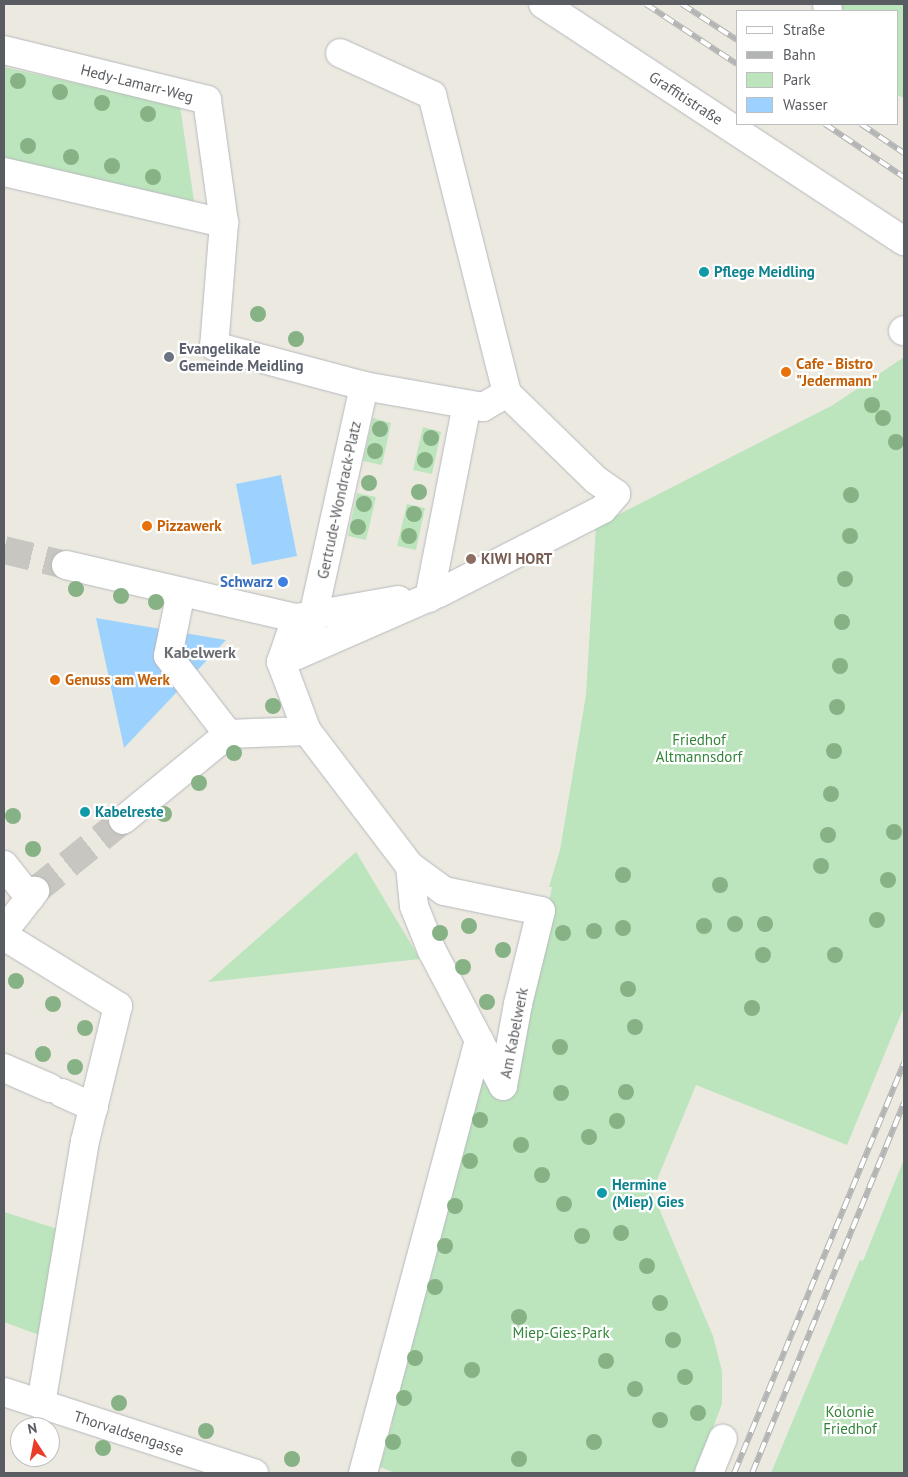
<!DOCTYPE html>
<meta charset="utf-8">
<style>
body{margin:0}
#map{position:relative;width:908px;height:1477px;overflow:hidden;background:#eceae0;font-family:"PT Sans",sans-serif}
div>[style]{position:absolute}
.green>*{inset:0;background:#bce4bd}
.water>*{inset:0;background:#9dd2ff}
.minor-tunnel>*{height:28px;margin-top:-14px;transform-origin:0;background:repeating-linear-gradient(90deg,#c7c6c0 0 28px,transparent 0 42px)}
.roads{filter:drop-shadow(0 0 1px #b6b8bd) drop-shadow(0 0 1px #b6b8bd)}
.minor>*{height:28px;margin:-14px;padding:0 14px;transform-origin:14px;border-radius:14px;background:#fff}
.rail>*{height:5.5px;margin-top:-2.75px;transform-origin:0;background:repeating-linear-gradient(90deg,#fff 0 11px,#b3b4b4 0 22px);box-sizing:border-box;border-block:1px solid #b3b4b4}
.trees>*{width:16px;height:16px;margin:-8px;border-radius:50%;background:#87b285}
.dots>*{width:14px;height:14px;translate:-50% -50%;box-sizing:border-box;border:2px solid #fff;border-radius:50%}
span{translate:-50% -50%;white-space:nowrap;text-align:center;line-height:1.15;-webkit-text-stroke:4.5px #fff;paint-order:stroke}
.street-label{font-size:15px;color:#595c61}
.culture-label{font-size:15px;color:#0d838f;font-weight:700}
.left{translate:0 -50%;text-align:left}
.worship-label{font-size:15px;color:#5b616d;font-weight:700}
.food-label{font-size:15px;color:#c56008;font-weight:700}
.education-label{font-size:15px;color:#785e54;font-weight:700}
.shop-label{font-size:15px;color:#366cbe;font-weight:700}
.right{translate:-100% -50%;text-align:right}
.park-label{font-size:15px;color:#34853a}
.neighbourhood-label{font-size:16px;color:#6a6e73;font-weight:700}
.frame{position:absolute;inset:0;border:5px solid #595c61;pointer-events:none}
.legend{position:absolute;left:736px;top:10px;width:162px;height:115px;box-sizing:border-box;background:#fff;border:1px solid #bdbec0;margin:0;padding:6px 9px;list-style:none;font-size:15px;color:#595c61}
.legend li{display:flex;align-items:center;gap:10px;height:25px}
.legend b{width:25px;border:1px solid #bdbec0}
.north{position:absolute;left:10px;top:1417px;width:50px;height:50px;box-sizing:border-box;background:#fff;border:1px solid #bdbec0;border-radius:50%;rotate:349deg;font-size:14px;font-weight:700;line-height:20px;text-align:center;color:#595c61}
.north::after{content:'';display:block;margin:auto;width:18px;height:22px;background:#e93d29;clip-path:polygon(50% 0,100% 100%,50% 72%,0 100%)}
</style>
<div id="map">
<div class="green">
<div style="clip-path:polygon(839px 4px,904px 4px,904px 98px,897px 95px,897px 11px,840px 11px)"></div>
<div style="clip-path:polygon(4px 67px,180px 106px,194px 201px,4px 160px)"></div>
<div style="clip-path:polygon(904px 357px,904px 1007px,847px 1145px,696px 1085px,652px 1192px,713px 1336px,722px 1371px,722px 1404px,696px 1473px,395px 1473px,380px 1467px,392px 1424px,388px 1412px,482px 1069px,515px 1066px,552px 887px,549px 887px,560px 850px,586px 695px,596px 526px,833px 405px)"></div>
<div style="clip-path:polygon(373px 418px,391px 423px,382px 465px,363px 461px)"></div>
<div style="clip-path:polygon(423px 427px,441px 432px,432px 474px,413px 470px)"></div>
<div style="clip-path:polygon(357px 493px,376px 497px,366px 540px,348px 536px)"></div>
<div style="clip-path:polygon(407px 504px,425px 508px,416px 550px,397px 546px)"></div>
<div style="clip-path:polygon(356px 852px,420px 959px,208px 982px)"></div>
<div style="clip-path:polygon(904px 1159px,904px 1473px,771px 1473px,860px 1260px,863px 1261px)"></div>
<div style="clip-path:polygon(4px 1212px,64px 1231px,39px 1335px,4px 1322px)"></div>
</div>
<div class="water">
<div style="clip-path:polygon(281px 475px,297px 556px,252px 565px,236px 484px)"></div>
<div style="clip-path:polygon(96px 618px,226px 640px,124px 748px)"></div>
</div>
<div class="minor-tunnel">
<div style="left:4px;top:550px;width:64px;rotate:13.6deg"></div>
<div style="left:35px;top:891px;width:113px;rotate:-38.9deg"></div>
</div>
<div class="roads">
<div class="minor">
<div style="left:543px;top:4px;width:432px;rotate:33.3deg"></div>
<div style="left:827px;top:4px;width:7px;rotate:82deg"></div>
<div style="left:4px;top:50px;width:209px;rotate:13.8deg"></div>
<div style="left:207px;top:100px;width:124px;rotate:82.1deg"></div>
<div style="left:4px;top:172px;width:226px;rotate:13.1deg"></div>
<div style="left:224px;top:223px;width:123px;rotate:94.6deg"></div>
<div style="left:214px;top:346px;width:155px;rotate:14.9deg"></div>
<div style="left:364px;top:386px;width:121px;rotate:10deg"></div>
<div style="left:483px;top:407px;width:28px;rotate:-30deg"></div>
<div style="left:507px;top:393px;width:307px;rotate:-104.1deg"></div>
<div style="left:432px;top:95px;width:101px;rotate:-155.5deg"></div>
<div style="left:903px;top:331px;width:1px;rotate:-45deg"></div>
<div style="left:66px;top:565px;width:236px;rotate:13deg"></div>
<div style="left:296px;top:618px;width:104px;rotate:-10deg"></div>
<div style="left:181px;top:592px;width:65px;rotate:101.5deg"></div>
<div style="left:168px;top:656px;width:98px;rotate:52.4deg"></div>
<div style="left:429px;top:598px;width:197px;rotate:-78.9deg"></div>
<div style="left:296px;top:618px;width:46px;rotate:108.8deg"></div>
<div style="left:281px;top:662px;width:74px;rotate:69.4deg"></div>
<div style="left:307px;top:731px;width:170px;rotate:52.7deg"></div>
<div style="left:410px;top:866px;width:42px;rotate:36.3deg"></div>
<div style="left:444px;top:891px;width:99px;rotate:11.7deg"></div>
<div style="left:541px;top:911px;width:96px;rotate:103.9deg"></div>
<div style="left:518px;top:1004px;width:83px;rotate:100.4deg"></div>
<div style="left:503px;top:1086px;width:153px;rotate:-117.7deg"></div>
<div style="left:432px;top:951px;width:48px;rotate:-111.8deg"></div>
<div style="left:414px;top:906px;width:40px;rotate:-95.7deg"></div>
<div style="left:310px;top:630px;width:250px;rotate:-77.5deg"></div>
<div style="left:281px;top:662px;width:172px;rotate:-23.6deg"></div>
<div style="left:439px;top:593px;width:184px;rotate:-27.1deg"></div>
<div style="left:603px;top:509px;width:20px;rotate:-49deg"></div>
<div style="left:616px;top:494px;width:24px;rotate:-145deg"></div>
<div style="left:596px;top:480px;width:124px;rotate:-135.7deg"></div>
<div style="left:123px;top:820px;width:136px;rotate:-39.3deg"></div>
<div style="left:228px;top:734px;width:79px;rotate:-2.2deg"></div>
<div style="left:4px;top:865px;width:42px;rotate:51.8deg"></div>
<div style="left:4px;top:931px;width:51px;rotate:-52.2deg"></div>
<div style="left:4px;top:936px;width:134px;rotate:31.6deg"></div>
<div style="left:118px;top:1006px;width:139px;rotate:103.7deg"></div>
<div style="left:85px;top:1141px;width:267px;rotate:99.5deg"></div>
<div style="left:4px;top:1068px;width:50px;rotate:23.5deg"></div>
<div style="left:62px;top:1093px;width:35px;rotate:24deg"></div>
<div style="left:4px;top:1392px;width:263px;rotate:18deg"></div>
<div style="left:363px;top:1473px;width:448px;rotate:-75deg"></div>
<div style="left:709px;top:1473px;width:37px;rotate:-68deg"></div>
</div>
</div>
<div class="rail">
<div style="left:646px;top:4px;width:109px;rotate:33.4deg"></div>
<div style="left:682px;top:4px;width:66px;rotate:33.2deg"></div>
<div style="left:825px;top:124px;width:95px;rotate:33.9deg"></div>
<div style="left:861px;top:124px;width:52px;rotate:34deg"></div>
<div style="left:734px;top:1473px;width:444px;rotate:-67.5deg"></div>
<div style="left:752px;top:1473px;width:400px;rotate:-67.7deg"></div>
</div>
<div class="trees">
<div style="left:18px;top:81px"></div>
<div style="left:60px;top:92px"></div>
<div style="left:102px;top:103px"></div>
<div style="left:148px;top:114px"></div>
<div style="left:28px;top:146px"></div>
<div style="left:71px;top:157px"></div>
<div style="left:112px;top:166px"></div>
<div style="left:153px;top:177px"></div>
<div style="left:258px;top:314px"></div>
<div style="left:296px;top:339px"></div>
<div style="left:872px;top:405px"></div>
<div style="left:883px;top:418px"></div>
<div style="left:380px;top:429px"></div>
<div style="left:431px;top:438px"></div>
<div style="left:896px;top:442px"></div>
<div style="left:375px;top:451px"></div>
<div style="left:425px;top:460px"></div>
<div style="left:369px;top:483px"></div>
<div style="left:419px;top:492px"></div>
<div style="left:851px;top:495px"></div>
<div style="left:364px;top:504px"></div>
<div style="left:414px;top:514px"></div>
<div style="left:358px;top:527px"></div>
<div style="left:409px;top:536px"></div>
<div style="left:850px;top:536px"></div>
<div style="left:845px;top:579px"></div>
<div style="left:76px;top:589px"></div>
<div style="left:121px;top:596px"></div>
<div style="left:156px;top:602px"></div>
<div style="left:842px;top:622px"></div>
<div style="left:840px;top:666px"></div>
<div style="left:273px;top:706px"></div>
<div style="left:837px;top:707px"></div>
<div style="left:834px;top:751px"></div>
<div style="left:234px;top:753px"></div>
<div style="left:199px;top:783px"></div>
<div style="left:831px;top:794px"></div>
<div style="left:164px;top:814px"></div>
<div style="left:13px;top:816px"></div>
<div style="left:894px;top:832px"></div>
<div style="left:828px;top:835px"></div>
<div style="left:33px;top:849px"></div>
<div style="left:821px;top:866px"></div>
<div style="left:623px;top:875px"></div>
<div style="left:888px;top:880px"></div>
<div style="left:720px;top:885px"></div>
<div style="left:877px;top:920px"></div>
<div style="left:735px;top:924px"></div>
<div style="left:765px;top:924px"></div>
<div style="left:469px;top:926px"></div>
<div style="left:704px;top:926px"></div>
<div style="left:623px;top:928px"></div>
<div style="left:594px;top:931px"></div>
<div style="left:440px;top:933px"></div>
<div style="left:563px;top:933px"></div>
<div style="left:503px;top:950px"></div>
<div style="left:763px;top:955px"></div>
<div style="left:835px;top:955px"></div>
<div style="left:463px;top:967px"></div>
<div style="left:16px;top:981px"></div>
<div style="left:628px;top:989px"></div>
<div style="left:487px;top:1002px"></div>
<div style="left:53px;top:1004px"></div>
<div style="left:752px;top:1008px"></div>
<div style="left:635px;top:1027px"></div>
<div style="left:85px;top:1028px"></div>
<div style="left:560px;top:1047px"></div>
<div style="left:43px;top:1054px"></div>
<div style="left:75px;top:1067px"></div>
<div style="left:626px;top:1092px"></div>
<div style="left:561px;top:1093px"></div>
<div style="left:480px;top:1120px"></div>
<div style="left:617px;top:1121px"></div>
<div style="left:589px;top:1137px"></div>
<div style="left:521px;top:1145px"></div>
<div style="left:470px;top:1161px"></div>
<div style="left:542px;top:1175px"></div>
<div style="left:564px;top:1204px"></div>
<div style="left:455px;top:1206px"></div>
<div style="left:621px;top:1233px"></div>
<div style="left:582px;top:1236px"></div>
<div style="left:445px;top:1246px"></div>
<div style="left:647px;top:1266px"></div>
<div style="left:435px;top:1287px"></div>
<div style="left:660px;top:1303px"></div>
<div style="left:519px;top:1317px"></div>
<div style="left:673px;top:1340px"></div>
<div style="left:415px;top:1358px"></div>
<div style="left:606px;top:1361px"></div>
<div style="left:472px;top:1370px"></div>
<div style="left:685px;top:1377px"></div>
<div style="left:635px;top:1389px"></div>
<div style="left:404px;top:1398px"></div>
<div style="left:119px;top:1403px"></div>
<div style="left:698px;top:1413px"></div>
<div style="left:660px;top:1420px"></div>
<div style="left:206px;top:1431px"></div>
<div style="left:393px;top:1442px"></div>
<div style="left:594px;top:1442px"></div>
<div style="left:103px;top:1448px"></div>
<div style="left:292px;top:1459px"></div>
<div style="left:519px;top:1459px"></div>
</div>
<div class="dots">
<div style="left:704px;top:272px;background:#0f9aa8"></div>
<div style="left:169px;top:357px;background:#6b7280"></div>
<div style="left:786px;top:372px;background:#e8710a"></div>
<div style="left:147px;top:526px;background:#e8710a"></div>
<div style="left:471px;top:559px;background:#8d6e63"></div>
<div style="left:283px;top:582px;background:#3f7fe0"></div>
<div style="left:55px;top:680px;background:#e8710a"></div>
<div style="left:85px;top:812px;background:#0f9aa8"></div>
<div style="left:602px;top:1193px;background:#0f9aa8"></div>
</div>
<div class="street-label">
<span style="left:137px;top:83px;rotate:14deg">Hedy-Lamarr-Weg</span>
<span style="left:686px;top:98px;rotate:33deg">Graffitistraße</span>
<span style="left:339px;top:500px;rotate:-78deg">Gertrude-Wondrack-Platz</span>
<span style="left:514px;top:1033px;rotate:-79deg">Am Kabelwerk</span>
<span style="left:129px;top:1433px;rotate:18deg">Thorvaldsengasse</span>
</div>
<div class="culture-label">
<span class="left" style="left:714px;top:272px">Pflege Meidling</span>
<span class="left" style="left:95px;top:812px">Kabelreste</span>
<span class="left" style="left:612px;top:1193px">Hermine<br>(Miep) Gies</span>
</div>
<div class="worship-label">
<span class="left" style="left:179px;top:357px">Evangelikale<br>Gemeinde Meidling</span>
</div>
<div class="food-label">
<span class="left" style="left:796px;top:372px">Cafe - Bistro<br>"Jedermann"</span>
<span class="left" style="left:157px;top:526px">Pizzawerk</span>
<span class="left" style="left:65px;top:680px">Genuss am Werk</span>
</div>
<div class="education-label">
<span class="left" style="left:481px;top:559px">KIWI HORT</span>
</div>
<div class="shop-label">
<span class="right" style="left:273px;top:582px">Schwarz</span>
</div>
<div class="park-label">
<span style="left:699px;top:748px">Friedhof<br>Altmannsdorf</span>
<span style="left:561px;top:1333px">Miep-Gies-Park</span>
<span style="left:850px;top:1420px">Kolonie<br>Friedhof</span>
</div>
<div class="neighbourhood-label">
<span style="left:200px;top:652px">Kabelwerk</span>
</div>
<div class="frame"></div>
<ul class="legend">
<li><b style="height:6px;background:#fff"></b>Straße</li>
<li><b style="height:6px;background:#b3b4b4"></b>Bahn</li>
<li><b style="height:14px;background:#bce4bd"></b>Park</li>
<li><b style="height:14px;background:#9dd2ff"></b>Wasser</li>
</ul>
<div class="north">N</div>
</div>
